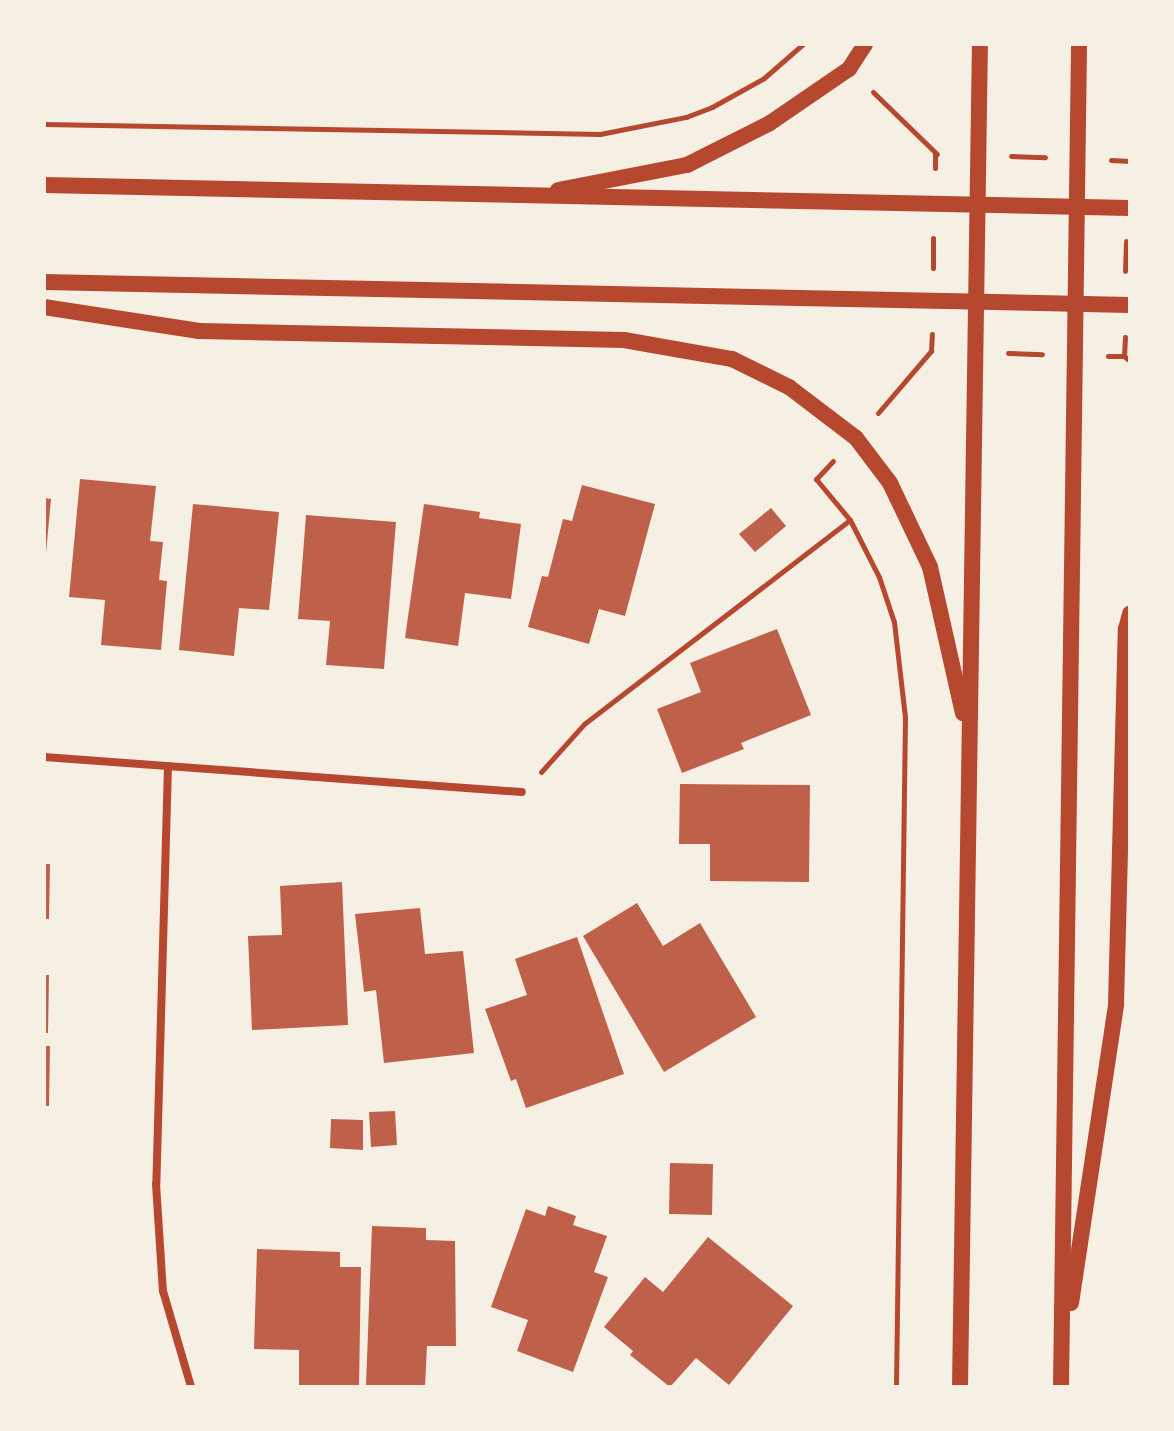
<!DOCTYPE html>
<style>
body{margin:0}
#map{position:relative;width:1174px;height:1431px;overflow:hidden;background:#f6efe4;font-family:"Nunito Sans",sans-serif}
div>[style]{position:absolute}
.building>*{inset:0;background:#bf614a}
.path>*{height:5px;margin:-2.5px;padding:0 2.5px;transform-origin:2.5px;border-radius:2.5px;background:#b5482f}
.minor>*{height:8px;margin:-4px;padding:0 4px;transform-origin:4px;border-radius:4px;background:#b5482f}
.secondary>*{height:16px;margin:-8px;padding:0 8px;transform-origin:8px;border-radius:8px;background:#b5482f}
span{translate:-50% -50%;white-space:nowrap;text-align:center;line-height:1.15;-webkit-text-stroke:7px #f6efe4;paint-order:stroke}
.frame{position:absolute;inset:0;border:46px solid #f6efe4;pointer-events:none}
</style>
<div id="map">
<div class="building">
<div style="clip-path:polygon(80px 479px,156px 486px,150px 541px,163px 542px,159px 580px,167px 581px,161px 650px,101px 645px,105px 600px,69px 597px)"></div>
<div style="clip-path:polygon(582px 485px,655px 504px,625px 616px,599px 609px,589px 644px,528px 627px,542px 576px,548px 577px,563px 519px,572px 521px)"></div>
<div style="clip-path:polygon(44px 498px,51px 499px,46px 553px,44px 553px)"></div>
<div style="clip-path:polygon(193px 504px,279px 512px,269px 610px,239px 608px,234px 656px,179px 650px)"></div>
<div style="clip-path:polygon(424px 504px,480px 512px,479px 518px,521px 524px,511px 599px,465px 593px,458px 646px,405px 638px)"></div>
<div style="clip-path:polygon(771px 508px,786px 526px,755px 552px,739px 534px)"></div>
<div style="clip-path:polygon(306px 515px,396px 522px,384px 669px,326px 665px,330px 621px,298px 619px)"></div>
<div style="clip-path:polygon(777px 629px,811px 715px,741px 743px,744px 749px,682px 773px,657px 709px,701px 692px,690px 663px)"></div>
<div style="clip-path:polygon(680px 784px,810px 785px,809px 882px,710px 881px,710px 844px,679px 844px)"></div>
<div style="clip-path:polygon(44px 864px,50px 864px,49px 919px,44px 919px)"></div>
<div style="clip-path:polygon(342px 882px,348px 1025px,252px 1030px,248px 936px,282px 935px,280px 886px)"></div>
<div style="clip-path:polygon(637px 903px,663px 946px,700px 923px,756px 1017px,664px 1072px,583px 936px)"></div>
<div style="clip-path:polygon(420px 908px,425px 954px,463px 951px,474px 1053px,384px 1063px,376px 990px,364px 992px,355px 914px)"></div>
<div style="clip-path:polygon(577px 937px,624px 1074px,526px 1108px,516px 1079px,511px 1081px,485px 1009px,527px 995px,515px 959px)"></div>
<div style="clip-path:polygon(44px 975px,49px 975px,48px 1033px,44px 1033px)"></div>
<div style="clip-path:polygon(44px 1046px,50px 1046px,49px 1106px,44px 1106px)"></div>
<div style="clip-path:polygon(395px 1111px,397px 1145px,371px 1147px,369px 1112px)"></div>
<div style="clip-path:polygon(331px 1119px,363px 1120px,363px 1150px,330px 1148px)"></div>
<div style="clip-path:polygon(670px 1163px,713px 1164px,712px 1215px,669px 1214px)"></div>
<div style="clip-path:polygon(548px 1206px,576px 1216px,573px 1225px,607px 1236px,594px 1272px,608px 1277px,573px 1372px,517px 1351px,528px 1320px,491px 1307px,526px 1209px,545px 1216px)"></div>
<div style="clip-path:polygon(372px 1226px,426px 1228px,426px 1240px,455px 1241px,456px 1346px,427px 1346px,425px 1387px,366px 1385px)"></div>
<div style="clip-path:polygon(708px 1237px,793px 1306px,729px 1385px,696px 1358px,670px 1387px,630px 1355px,633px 1351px,604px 1327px,645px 1277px,663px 1292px)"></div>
<div style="clip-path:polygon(257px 1249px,340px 1252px,340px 1267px,361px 1267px,359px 1387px,299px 1387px,299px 1350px,254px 1349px)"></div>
</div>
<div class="path">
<div style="left:873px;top:92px;width:89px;rotate:44.1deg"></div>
<div style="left:44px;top:124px;width:556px;rotate:1.03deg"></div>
<div style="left:600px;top:134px;width:88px;rotate:-11.2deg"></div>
<div style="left:686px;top:117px;width:28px;rotate:-21deg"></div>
<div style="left:712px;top:107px;width:60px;rotate:-29.1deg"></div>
<div style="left:764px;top:78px;width:52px;rotate:-41.1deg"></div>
<div style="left:1011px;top:156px;width:34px;rotate:2deg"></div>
<div style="left:1111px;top:160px;width:19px;rotate:3deg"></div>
<div style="left:935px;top:168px;width:15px;rotate:-90deg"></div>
<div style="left:933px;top:268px;width:30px;rotate:-90deg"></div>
<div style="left:1125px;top:271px;width:30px;rotate:-88deg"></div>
<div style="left:1008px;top:353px;width:34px;rotate:2deg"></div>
<div style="left:1108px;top:356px;width:16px"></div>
<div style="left:1124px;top:356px;width:8px;rotate:40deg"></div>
<div style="left:1124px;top:356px;width:19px;rotate:-87deg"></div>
<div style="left:878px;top:413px;width:82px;rotate:-49.5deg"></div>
<div style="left:931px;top:351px;width:17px;rotate:-87deg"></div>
<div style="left:833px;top:461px;width:25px;rotate:133deg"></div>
<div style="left:816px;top:479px;width:53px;rotate:50.3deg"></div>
<div style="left:850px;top:520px;width:64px;rotate:63deg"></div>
<div style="left:879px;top:577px;width:47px;rotate:71.6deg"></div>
<div style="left:894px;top:622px;width:96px;rotate:83.4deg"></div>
<div style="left:905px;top:717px;width:670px;rotate:90.77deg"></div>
<div style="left:541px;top:772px;width:64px;rotate:-48.1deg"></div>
<div style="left:584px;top:724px;width:335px;rotate:-37.5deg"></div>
</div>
<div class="minor">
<div style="left:44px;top:757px;width:479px;rotate:4.2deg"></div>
<div style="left:168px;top:766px;width:418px;rotate:91.6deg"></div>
<div style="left:156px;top:1184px;width:107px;rotate:86.3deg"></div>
<div style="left:163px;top:1291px;width:100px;rotate:73.7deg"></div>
</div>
<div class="secondary">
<div style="left:44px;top:185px;width:1086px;rotate:1.21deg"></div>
<div style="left:558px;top:190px;width:131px;rotate:-11deg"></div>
<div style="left:687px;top:165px;width:93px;rotate:-26.8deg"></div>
<div style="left:770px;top:123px;width:96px;rotate:-34.4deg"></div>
<div style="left:849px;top:69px;width:30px;rotate:-57deg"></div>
<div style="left:44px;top:282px;width:1086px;rotate:1.21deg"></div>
<div style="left:44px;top:307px;width:157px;rotate:8.8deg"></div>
<div style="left:199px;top:331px;width:425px;rotate:1.2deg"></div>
<div style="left:624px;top:340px;width:110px;rotate:10deg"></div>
<div style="left:732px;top:359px;width:64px;rotate:26.2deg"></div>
<div style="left:789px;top:387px;width:84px;rotate:37.3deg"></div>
<div style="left:856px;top:438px;width:56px;rotate:52.9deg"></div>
<div style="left:890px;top:483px;width:93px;rotate:64.5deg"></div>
<div style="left:930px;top:567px;width:150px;rotate:77.3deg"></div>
<div style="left:1071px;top:1303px;width:302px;rotate:-81.4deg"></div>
<div style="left:1116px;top:1004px;width:375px;rotate:-88.5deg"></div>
<div style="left:1126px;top:629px;width:16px;rotate:-75deg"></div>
<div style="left:960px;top:1387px;width:1343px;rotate:-89.15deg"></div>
<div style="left:1061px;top:1387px;width:1343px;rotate:-89.23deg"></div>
</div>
<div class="frame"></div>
</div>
